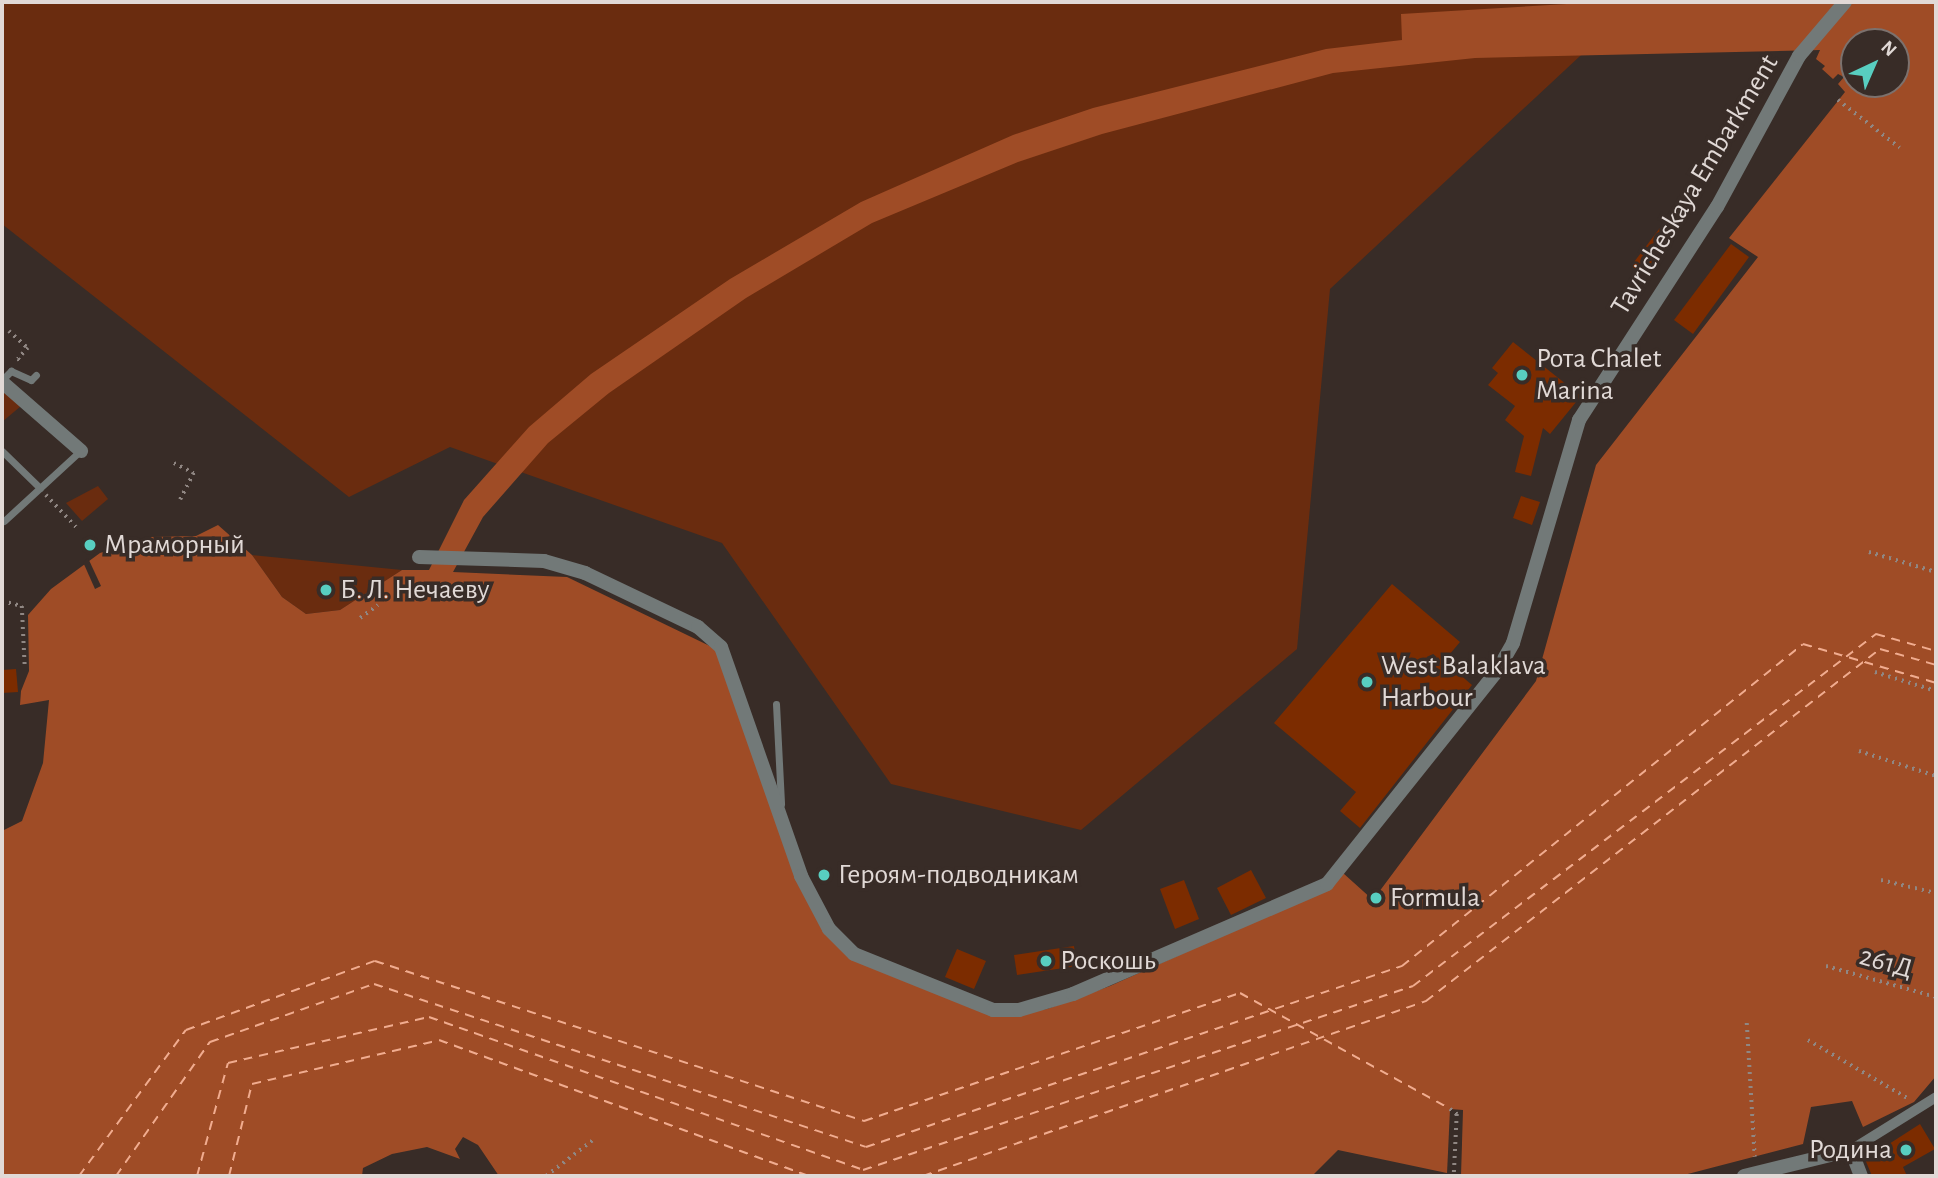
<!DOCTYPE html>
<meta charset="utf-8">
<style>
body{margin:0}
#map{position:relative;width:1938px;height:1178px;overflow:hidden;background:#382c27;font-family:"Alegreya Sans",sans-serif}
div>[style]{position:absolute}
.green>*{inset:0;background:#6a2c0f}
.water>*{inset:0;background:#9f4c26}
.pier>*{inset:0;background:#382c27}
.ferry>*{height:2px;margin-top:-1px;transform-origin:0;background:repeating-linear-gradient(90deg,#f1ac8f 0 9px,transparent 0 16px)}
.building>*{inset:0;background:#7c2c00}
.path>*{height:3.5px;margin-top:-1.75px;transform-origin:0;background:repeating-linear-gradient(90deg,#908783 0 2px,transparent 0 7px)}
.service>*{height:7px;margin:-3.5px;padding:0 3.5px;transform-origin:3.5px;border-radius:3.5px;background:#727978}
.pedestrian>*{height:10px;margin:-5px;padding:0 5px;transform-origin:5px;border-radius:5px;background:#727978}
.minor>*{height:14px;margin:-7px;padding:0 7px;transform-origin:7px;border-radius:7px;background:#727978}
.dots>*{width:19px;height:19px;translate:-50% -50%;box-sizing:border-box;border:4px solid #382c27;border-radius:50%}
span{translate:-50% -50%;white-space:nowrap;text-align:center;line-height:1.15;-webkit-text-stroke:7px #382c27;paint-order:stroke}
.street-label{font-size:28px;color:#e1d9d6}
.poi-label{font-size:28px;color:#e1d9d6}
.left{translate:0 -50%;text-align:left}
.right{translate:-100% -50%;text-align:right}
.frame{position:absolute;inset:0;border:4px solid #e1d9d6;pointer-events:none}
.north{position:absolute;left:1840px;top:28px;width:70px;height:70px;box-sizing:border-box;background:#382c27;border:2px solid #7c716d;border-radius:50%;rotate:44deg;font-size:19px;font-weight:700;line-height:28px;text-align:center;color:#e1d9d6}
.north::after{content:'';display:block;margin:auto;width:24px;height:32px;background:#58cec0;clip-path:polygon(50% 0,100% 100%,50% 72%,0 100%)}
</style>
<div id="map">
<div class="green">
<div style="clip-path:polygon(2px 2px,1638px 2px,1330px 289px,1297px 649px,1081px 830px,891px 784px,722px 543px,450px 447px,349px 497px,2px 224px)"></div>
<div style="clip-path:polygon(2px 388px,21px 406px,2px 422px)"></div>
<div style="clip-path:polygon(98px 486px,108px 499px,82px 521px,66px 503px)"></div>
<div style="clip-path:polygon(252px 555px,402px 570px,340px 610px,306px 614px,282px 597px)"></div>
</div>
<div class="water">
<div style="clip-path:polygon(evenodd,1601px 2px,1936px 2px,1936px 1076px,1914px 1102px,1863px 1127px,1852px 1101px,1811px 1107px,1803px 1144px,1680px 1176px,1461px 1176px,1338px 1150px,1312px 1176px,499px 1176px,478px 1145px,463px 1137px,455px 1149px,460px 1159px,427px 1147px,392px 1154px,363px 1168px,362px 1176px,2px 1176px,2px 831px,22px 821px,43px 763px,49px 700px,20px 705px,21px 691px,29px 671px,28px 615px,51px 589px,100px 553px,150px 537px,196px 536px,218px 525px,252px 555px,282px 597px,306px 614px,340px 610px,402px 570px,429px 570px,464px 500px,529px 427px,591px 374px,730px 279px,861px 202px,1013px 135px,1093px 108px,1326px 49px,1402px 40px,1401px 14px,1601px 2px,1854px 42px,1896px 42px,1896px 84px,1854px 84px,1854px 42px,1601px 2px,1820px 50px,1816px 59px,1825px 66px,1822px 69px,1833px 79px,1838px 74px,1844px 77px,1838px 84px,1845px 92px,1729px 238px,1758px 257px,1596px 465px,1536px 681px,1373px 900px,1343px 873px,1327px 889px,1110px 986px,1047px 1009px,994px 1016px,834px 943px,716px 649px,567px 577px,453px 572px,483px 517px,548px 443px,609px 393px,746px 298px,872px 223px,1018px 162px,1102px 134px,1333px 73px,1475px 58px,1820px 50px)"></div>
</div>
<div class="pier">
<div style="clip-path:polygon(88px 558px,101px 586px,95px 589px,83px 562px)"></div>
<div style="clip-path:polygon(1450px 1109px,1463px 1110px,1461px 1176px,1447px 1174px)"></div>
</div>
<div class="ferry">
<div style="left:79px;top:1176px;width:181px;rotate:-53.8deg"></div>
<div style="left:186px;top:1030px;width:201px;rotate:-20.1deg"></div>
<div style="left:375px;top:961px;width:515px;rotate:18.12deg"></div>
<div style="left:864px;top:1121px;width:397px;rotate:-18.8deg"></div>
<div style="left:1240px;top:993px;width:240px;rotate:28.9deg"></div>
<div style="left:116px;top:1176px;width:164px;rotate:-55deg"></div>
<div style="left:210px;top:1042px;width:174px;rotate:-19.5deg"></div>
<div style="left:374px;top:984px;width:518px;rotate:18.33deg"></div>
<div style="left:866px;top:1147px;width:566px;rotate:-18.66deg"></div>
<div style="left:1402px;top:966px;width:514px;rotate:-38.76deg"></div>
<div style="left:1803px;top:644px;width:139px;rotate:16.3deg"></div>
<div style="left:197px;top:1176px;width:117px;rotate:-74.7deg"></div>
<div style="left:228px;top:1063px;width:206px;rotate:-12.9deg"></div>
<div style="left:429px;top:1017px;width:460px;rotate:19.4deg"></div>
<div style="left:863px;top:1170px;width:580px;rotate:-18.5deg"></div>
<div style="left:1413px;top:986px;width:582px;rotate:-37.24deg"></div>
<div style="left:1876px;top:634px;width:62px;rotate:15.8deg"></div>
<div style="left:229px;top:1176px;width:95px;rotate:-76deg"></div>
<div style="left:252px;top:1084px;width:192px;rotate:-13.2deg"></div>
<div style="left:439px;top:1040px;width:394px;rotate:20.2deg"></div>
<div style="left:923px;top:1176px;width:533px;rotate:-19.18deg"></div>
<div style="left:1426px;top:1001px;width:574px;rotate:-37.79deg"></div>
<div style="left:1880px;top:649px;width:58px;rotate:15.9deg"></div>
</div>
<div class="building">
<div style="clip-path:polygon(1666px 220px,1679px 231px,1644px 276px,1631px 266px)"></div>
<div style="clip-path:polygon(1731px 244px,1749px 257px,1693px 334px,1674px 320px)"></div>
<div style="clip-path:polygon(1513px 342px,1581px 396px,1550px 434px,1543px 428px,1531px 476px,1515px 472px,1524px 436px,1505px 420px,1515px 406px,1488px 385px,1498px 373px,1492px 368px)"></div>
<div style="clip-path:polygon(1521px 496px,1540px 502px,1532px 525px,1513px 518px)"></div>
<div style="clip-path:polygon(1392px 584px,1460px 642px,1444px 661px,1472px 685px,1360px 828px,1340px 811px,1356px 792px,1274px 723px)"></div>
<div style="clip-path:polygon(16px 669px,18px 692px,2px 693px,2px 670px)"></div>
<div style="clip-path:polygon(1251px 870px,1266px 898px,1231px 915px,1217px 888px)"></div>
<div style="clip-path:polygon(1184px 880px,1199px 919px,1175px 929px,1160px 889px)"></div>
<div style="clip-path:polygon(1074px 946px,1077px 966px,1017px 975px,1014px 955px)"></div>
<div style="clip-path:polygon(957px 949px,986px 961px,974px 989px,945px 977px)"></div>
<div style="clip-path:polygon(1920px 1124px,1935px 1149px,1903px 1167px,1907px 1176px,1872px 1176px,1862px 1152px,1876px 1146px,1878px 1151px)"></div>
</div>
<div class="path">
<div style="left:1838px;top:100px;width:78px;rotate:37.7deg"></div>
<div style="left:9px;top:331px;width:25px;rotate:42deg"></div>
<div style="left:28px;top:348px;width:15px;rotate:132deg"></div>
<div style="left:18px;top:359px;width:5px;rotate:37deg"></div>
<div style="left:174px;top:463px;width:22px;rotate:27deg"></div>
<div style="left:194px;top:473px;width:30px;rotate:117deg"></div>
<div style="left:46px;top:495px;width:44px;rotate:46.8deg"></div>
<div style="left:1869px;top:552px;width:70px;rotate:16.6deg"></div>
<div style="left:2px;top:601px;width:21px;rotate:14deg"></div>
<div style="left:22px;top:606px;width:61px;rotate:87.2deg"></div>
<div style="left:360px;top:618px;width:22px;rotate:-36deg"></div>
<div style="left:1875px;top:672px;width:64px;rotate:17.3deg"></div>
<div style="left:1859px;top:751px;width:81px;rotate:18deg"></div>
<div style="left:1881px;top:880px;width:57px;rotate:13.3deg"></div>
<div style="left:1826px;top:966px;width:114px;rotate:15.7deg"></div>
<div style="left:1747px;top:1023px;width:134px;rotate:86.6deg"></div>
<div style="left:1808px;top:1040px;width:117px;rotate:30.3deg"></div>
<div style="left:1450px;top:1109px;width:9px;rotate:36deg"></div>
<div style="left:1457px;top:1114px;width:62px;rotate:92.8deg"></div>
<div style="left:546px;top:1176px;width:59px;rotate:-37.5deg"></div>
</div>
<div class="service">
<div style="left:2px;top:380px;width:13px;rotate:-45deg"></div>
<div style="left:11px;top:371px;width:22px;rotate:24deg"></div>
<div style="left:31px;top:380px;width:7px;rotate:-45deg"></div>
<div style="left:2px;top:451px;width:53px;rotate:44.2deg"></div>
<div style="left:4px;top:521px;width:103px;rotate:-42.6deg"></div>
<div style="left:776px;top:704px;width:100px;rotate:87.1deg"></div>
</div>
<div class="pedestrian">
<div style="left:1851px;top:1150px;width:100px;rotate:-31.9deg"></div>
</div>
<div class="minor">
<div style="left:2px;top:382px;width:105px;rotate:41.1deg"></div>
<div style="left:419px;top:557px;width:125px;rotate:1.8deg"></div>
<div style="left:544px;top:561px;width:43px;rotate:16.3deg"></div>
<div style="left:585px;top:573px;width:125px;rotate:25.5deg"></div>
<div style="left:698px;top:627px;width:30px;rotate:41deg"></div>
<div style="left:721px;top:647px;width:243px;rotate:70.7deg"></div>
<div style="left:801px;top:876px;width:60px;rotate:62.2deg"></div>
<div style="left:829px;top:929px;width:35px;rotate:45deg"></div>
<div style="left:854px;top:954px;width:150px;rotate:21.9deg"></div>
<div style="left:993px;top:1010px;width:26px"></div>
<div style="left:1019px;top:1010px;width:56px;rotate:-16.5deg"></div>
<div style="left:1073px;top:994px;width:277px;rotate:-23.4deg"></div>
<div style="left:1327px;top:884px;width:273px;rotate:-51.4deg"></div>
<div style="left:1497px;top:671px;width:32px;rotate:-60deg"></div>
<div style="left:1513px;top:643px;width:233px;rotate:-73.5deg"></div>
<div style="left:1579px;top:420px;width:254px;rotate:-57.1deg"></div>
<div style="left:1717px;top:207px;width:172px;rotate:-61.5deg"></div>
<div style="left:1799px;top:56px;width:71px;rotate:-49.6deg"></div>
<div style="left:1744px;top:1176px;width:110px;rotate:-13.7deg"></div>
<div style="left:1851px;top:1150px;width:28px;rotate:69deg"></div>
</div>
<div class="dots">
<div style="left:1522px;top:375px;background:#58cec0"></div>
<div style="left:90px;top:545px;background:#58cec0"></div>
<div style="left:326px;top:590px;background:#58cec0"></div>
<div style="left:1367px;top:682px;background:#58cec0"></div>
<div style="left:824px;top:875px;background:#58cec0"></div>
<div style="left:1376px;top:898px;background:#58cec0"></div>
<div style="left:1046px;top:961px;background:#58cec0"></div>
<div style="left:1906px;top:1150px;background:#58cec0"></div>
</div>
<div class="street-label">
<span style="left:1695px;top:185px;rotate:-59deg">Tavricheskaya Embarkment</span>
<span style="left:1886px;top:963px;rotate:16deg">261Д</span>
</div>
<div class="poi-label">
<span class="left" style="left:1536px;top:375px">Рота Chalet<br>Marina</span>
<span class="left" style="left:104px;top:545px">Мраморный</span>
<span class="left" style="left:340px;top:590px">Б. Л. Нечаеву</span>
<span class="left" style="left:1381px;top:682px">West Balaklava<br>Harbour</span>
<span class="left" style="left:838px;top:875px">Героям-подводникам</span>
<span class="left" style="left:1390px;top:898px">Formula</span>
<span class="left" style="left:1060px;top:961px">Роскошь</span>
<span class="right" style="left:1892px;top:1150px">Родина</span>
</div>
<div class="frame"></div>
<div class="north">N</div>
</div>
